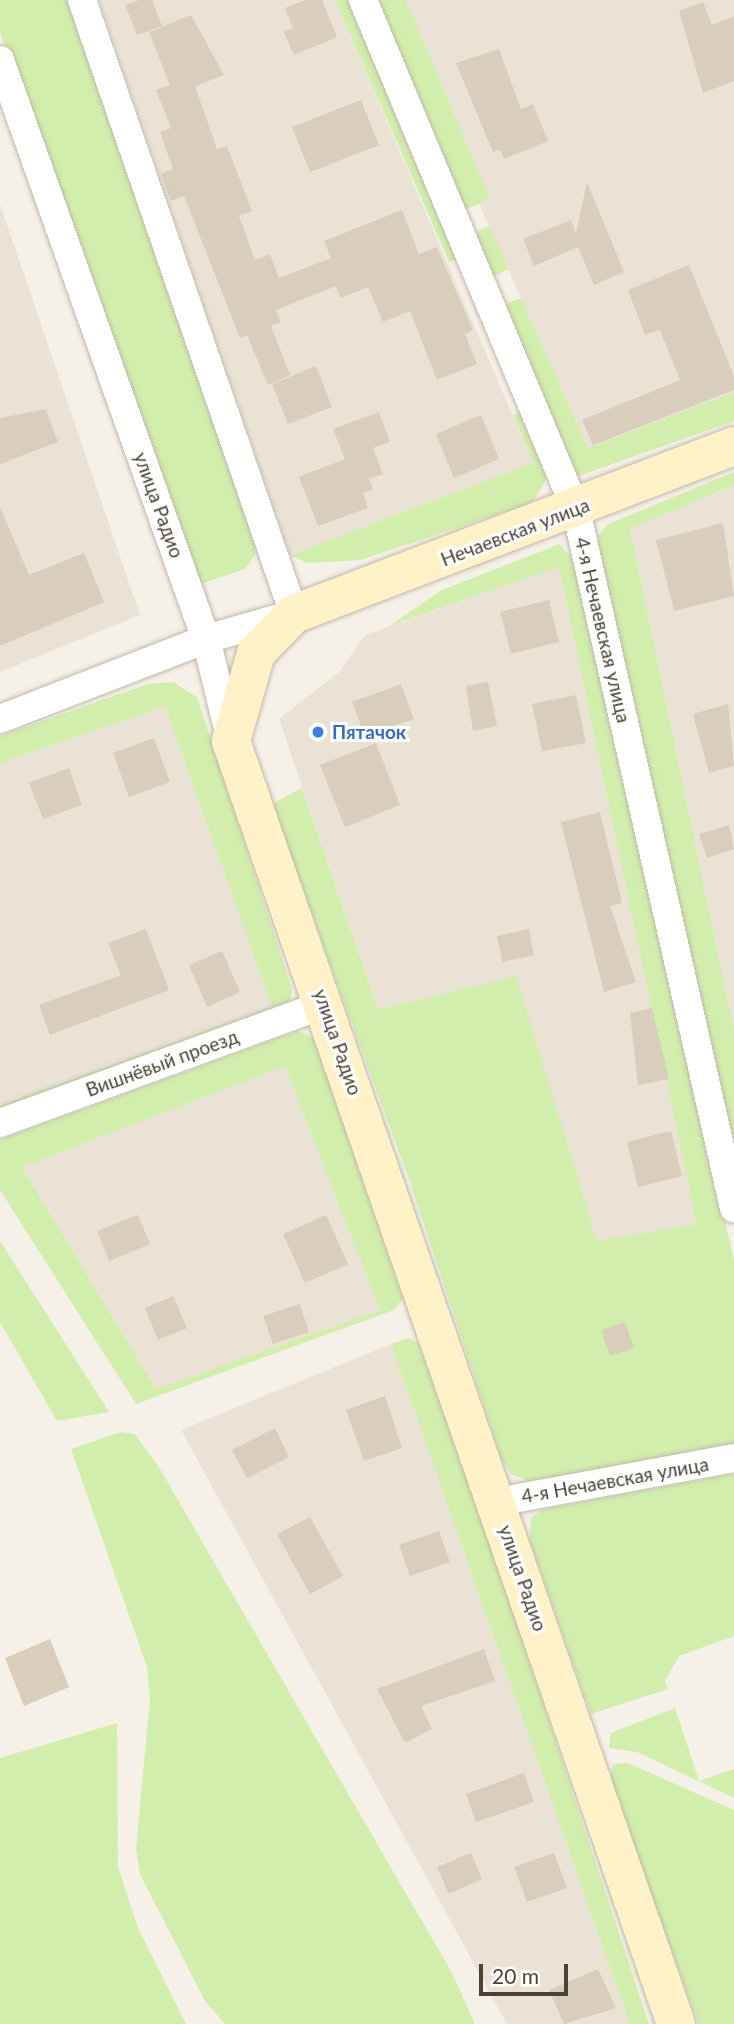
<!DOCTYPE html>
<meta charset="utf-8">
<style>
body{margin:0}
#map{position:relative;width:734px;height:2024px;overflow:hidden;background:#f6f1e8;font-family:Lato,sans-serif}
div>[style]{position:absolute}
.residential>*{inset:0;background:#eae3d5}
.green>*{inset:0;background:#d1eeac}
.building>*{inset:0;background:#d9cdbc}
.roads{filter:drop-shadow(0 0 2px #c2b9a9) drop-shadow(0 0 2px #c2b9a9)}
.street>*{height:28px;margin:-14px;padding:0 14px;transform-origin:14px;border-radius:14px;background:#fff}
.secondary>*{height:38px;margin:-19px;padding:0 19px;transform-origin:19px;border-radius:19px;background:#fff1c8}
.dots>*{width:19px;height:19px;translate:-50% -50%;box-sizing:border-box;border:4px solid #fff;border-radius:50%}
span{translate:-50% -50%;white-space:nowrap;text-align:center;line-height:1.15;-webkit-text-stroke:6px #fff;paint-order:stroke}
.street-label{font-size:19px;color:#4a4235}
.shop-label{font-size:19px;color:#366cbe;font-weight:700}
.left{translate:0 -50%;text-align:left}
.scale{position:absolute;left:479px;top:1964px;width:89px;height:32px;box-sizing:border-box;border:4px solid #4a4235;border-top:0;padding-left:9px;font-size:21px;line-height:24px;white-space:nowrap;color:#4a4235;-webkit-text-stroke:5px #fff;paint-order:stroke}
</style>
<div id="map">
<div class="residential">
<div style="clip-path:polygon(99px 0,335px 0,533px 463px,290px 555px)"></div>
<div style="clip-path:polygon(406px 0,734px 0,734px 392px,588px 448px,479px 204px,490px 199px)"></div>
<div style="clip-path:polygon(0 204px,140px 615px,0 672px)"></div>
<div style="clip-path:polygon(734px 485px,734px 1031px,630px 529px)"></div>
<div style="clip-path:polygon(559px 567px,698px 1224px,597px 1242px,548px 1083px,378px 1010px,279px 719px,339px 672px,365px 635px)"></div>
<div style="clip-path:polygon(165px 706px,272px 1007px,0 1105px,0 763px)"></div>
<div style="clip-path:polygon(285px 1066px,380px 1310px,156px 1389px,22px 1167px)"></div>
<div style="clip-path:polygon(391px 1344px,630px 2024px,507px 2024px,181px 1430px)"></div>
</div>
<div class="green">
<div style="clip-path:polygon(0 0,70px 0,254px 538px,255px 555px,245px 569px,195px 586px,178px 559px,0 32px)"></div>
<div style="clip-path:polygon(335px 0,350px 0,459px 258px,449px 262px)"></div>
<div style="clip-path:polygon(371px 0,406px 0,490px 199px,460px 212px)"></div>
<div style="clip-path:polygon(489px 226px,509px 269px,488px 279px,469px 235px)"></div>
<div style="clip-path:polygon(521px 298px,588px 448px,734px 392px,734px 421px,576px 477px,500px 306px)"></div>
<div style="clip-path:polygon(521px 412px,547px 478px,532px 503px,360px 560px,307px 563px,290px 555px,533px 463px,513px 415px)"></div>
<div style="clip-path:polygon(734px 472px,734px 485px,630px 529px,734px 1031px,734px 1177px,596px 538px,608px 524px)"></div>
<div style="clip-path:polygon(560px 544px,574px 562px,583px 594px,734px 1260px,734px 1443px,532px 1482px,511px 1474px,502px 1460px,410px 1182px,272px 804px,302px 788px,378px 1010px,516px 976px,597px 1241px,697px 1224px,559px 567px,389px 626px,442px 590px)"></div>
<div style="clip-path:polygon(173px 682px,197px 697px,292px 989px,290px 1003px,0 1121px,0 1105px,272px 1007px,165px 706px,0 763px,0 736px,148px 684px)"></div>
<div style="clip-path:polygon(evenodd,298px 1031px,314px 1038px,403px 1299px,394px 1310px,136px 1404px,0 1190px,0 1140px,298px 1031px,285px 1066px,380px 1310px,156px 1389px,22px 1167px,285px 1066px)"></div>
<div style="clip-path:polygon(0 1241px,109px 1412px,57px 1421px,0 1322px)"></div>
<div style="clip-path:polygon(408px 1338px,418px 1343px,488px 1537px,649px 2024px,630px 2024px,391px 1344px)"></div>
<div style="clip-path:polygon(121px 1432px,135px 1434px,160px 1469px,452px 1973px,475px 2024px,225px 2024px,205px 2001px,140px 1874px,136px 1848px,150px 1699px,147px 1667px,71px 1449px)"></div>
<div style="clip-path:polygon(734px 1474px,734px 1636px,679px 1656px,665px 1681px,668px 1689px,591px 1714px,530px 1540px,531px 1518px,544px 1509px)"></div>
<div style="clip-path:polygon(675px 1708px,699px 1781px,734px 1769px,734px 1798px,637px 1752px,609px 1748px,611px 1733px)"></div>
<div style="clip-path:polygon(117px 1723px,118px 1867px,138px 1928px,186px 2024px,0 2024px,0 1758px)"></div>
<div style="clip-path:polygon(628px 1763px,734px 1810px,734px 2024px,699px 2024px,609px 1780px,613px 1764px)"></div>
</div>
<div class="building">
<div style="clip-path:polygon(139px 0,152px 0,162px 26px,137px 35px,125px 5px)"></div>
<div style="clip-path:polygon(306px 0,322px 0,337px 37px,294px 55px,284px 32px,293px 28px,285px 8px)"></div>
<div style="clip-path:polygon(703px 2px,712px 25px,734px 16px,734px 81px,703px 93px,679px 11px)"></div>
<div style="clip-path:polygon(191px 15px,224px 75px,195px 86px,217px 149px,227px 146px,252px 211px,239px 216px,255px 260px,270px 254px,279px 278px,331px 258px,324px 241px,402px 210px,419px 254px,437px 247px,473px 330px,465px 334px,477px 364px,437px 380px,410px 311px,383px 322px,368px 287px,340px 298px,336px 286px,276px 310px,281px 322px,271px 326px,290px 375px,268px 385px,247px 335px,240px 338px,184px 196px,171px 201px,161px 174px,173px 169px,160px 132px,171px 128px,156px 90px,170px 85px,149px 32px)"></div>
<div style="clip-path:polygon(499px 49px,521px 109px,533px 104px,548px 141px,504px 159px,500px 150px,493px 152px,456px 63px)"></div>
<div style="clip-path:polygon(361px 100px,379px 145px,310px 172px,292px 127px)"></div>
<div style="clip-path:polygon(587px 182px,624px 272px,594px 285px,578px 247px,534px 266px,523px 239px,571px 220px,576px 234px)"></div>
<div style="clip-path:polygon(689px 265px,734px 376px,734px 390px,593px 445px,582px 420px,680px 380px,660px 330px,645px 335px,628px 290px)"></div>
<div style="clip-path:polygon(316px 366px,332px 407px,288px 424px,272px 384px)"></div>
<div style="clip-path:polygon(46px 409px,58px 442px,0 464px,0 418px)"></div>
<div style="clip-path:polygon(379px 412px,390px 442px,373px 448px,383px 474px,369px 479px,373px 489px,363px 493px,368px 508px,318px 526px,299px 477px,345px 459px,333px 429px)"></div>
<div style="clip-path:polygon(481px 415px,499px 459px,454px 478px,436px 434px)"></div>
<div style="clip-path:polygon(0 507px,29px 575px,84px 553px,104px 602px,0 646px)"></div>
<div style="clip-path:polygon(723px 523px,734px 596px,674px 611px,656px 540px)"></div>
<div style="clip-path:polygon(549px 600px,559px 642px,511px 654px,500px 612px)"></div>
<div style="clip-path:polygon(488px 682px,497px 726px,473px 731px,466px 686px)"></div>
<div style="clip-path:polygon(401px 684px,414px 719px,365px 736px,352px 702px)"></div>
<div style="clip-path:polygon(576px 695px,586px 743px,542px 751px,532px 704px)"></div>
<div style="clip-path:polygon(728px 704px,734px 766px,709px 773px,693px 714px)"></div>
<div style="clip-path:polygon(154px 738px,170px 782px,129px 797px,113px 753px)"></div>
<div style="clip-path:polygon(376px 743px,400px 805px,345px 827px,320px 765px)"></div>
<div style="clip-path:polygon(69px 768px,82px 805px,43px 819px,29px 783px)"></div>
<div style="clip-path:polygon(600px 812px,622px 903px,610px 906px,636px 982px,604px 992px,561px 822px)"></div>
<div style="clip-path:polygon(729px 825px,734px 849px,707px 858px,699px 834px)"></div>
<div style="clip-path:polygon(146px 929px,169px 990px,50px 1035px,39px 1005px,121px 975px,108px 943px)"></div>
<div style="clip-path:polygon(529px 929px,534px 955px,502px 962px,497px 936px)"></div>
<div style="clip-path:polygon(222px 951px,240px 992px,207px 1007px,189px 965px)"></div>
<div style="clip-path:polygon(652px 1008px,669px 1079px,638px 1085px,630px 1013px)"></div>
<div style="clip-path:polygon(671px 1131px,682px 1176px,638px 1187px,627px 1142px)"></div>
<div style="clip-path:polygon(138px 1215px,150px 1244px,109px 1261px,97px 1231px)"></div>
<div style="clip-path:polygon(326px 1215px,348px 1264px,305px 1283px,283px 1234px)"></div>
<div style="clip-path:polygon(173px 1296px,187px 1328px,158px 1340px,145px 1308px)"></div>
<div style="clip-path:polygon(300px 1304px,309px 1332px,273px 1344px,263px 1316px)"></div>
<div style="clip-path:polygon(625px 1322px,634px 1348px,610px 1356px,601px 1330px)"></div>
<div style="clip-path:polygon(385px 1396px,402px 1448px,364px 1461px,346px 1410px)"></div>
<div style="clip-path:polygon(275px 1428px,289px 1457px,247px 1478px,232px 1450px)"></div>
<div style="clip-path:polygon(310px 1517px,343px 1576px,310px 1594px,277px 1534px)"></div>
<div style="clip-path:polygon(439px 1531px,450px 1562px,410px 1576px,399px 1545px)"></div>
<div style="clip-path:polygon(50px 1639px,69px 1687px,24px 1706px,5px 1658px)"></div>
<div style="clip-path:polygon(484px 1649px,495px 1681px,421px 1706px,432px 1729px,405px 1743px,377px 1689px)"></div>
<div style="clip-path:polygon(524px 1773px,534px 1802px,476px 1822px,466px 1794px)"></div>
<div style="clip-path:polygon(471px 1853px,482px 1879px,449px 1894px,437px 1867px)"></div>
<div style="clip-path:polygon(554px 1853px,567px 1888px,527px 1902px,514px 1867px)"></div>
<div style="clip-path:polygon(598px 1969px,616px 2008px,564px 2024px,549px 1990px)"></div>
</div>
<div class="roads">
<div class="street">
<div style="left:363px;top:0;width:553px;rotate:67.33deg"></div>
<div style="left:576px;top:510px;width:716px;rotate:77.25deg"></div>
<div style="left:0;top:60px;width:615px;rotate:70.42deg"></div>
<div style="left:206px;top:639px;width:105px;rotate:76.2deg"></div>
<div style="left:0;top:719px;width:221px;rotate:-21.2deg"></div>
<div style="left:206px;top:639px;width:91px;rotate:-15.9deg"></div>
<div style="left:294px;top:614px;width:650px;rotate:-109.05deg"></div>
<div style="left:0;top:1123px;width:346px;rotate:-20.1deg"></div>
<div style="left:497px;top:1502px;width:241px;rotate:-10.5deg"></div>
</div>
<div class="secondary">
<div style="left:676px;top:2024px;width:1358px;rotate:-109.13deg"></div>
<div style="left:231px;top:741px;width:91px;rotate:-74.1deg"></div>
<div style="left:256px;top:653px;width:54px;rotate:-45.7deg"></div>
<div style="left:294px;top:614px;width:471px;rotate:-20.9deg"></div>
</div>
</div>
<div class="dots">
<div style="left:318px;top:732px;background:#3f7fe0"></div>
</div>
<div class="street-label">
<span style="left:159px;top:505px;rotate:70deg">улица Радио</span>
<span style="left:515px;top:532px;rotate:-21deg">Нечаевская улица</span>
<span style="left:603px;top:630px;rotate:77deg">4-я Нечаевская улица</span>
<span style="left:338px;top:1042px;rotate:71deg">улица Радио</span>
<span style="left:162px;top:1063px;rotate:-20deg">Вишнёвый проезд</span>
<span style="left:615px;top:1480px;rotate:-10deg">4-я Нечаевская улица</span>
<span style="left:523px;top:1578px;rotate:71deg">улица Радио</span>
</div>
<div class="shop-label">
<span class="left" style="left:332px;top:732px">Пятачок</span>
</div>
<div class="scale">20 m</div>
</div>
